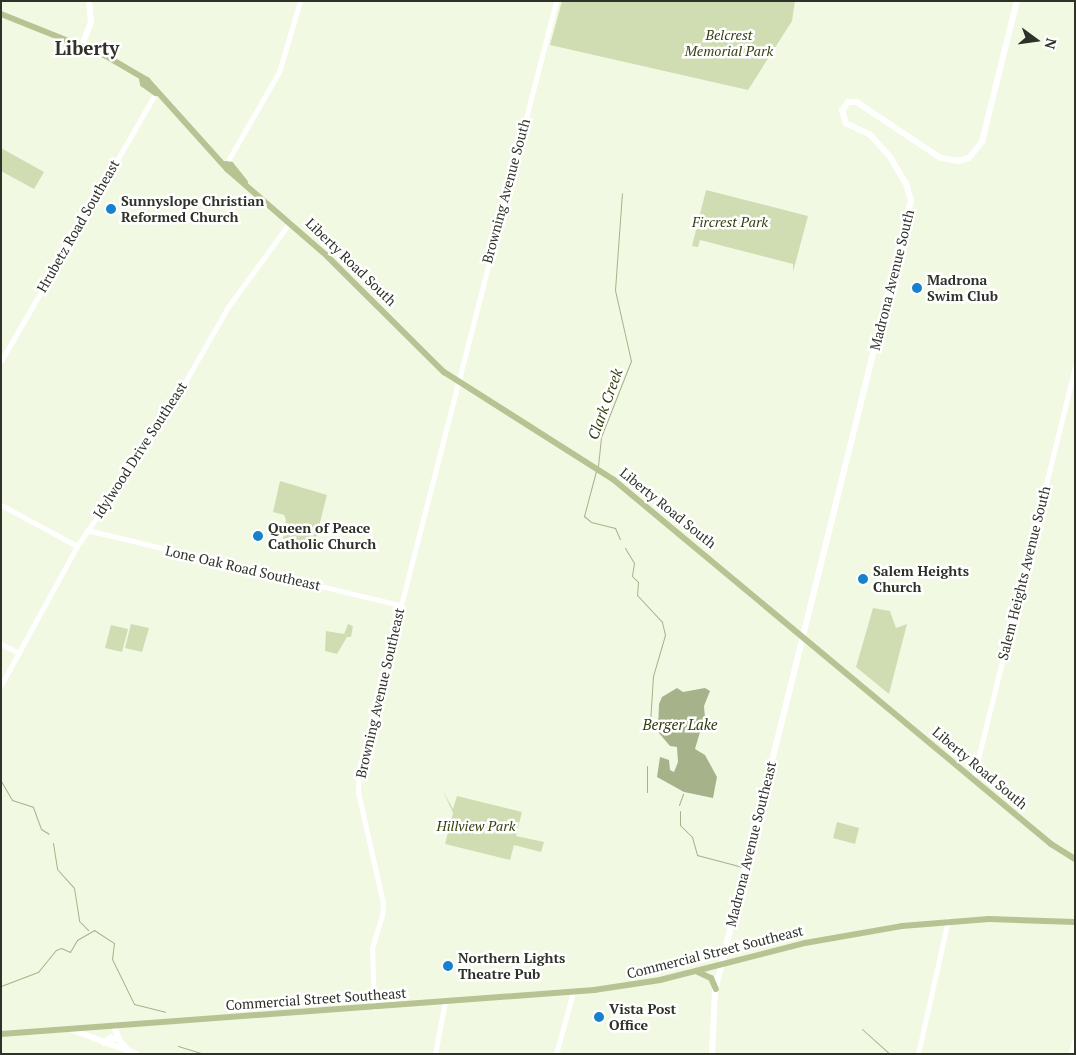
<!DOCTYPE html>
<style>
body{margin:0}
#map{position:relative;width:1076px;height:1055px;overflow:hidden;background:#f2f9e3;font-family:"PT Serif",serif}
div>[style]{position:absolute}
.green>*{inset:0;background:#d0ddb2}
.water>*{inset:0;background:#a6b289}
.stream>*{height:1px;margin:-0.5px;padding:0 0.5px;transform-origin:0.5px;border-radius:0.5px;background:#a6b289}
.tertiary>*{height:5px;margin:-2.5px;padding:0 2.5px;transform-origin:2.5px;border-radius:2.5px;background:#fff}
.secondary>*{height:5.5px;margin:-2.75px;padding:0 2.75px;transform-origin:2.75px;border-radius:2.75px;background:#fff}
.primary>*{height:6px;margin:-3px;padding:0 3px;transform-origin:3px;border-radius:3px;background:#b7c392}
.dots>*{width:14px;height:14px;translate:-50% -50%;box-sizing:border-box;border:2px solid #fff;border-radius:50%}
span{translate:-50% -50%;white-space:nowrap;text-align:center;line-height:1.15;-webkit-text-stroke:5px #fff;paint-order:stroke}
.park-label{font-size:14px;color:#364111;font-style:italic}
.street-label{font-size:14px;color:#2f3229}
.poi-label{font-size:14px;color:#2f3229;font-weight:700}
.left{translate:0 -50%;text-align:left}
.water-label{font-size:15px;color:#323d0b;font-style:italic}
.district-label{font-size:19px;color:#2f3229;font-weight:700}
.frame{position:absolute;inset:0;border:2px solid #2f3229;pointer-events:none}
.north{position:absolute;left:1011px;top:15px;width:50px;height:50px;-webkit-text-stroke:4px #fff;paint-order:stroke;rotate:104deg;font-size:14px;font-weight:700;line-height:20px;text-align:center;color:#2f3229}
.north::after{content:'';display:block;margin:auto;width:18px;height:22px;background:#2f3229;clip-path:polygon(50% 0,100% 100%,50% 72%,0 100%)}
</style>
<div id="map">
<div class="green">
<div style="clip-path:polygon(562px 1px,795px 1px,792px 21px,748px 90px,550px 45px)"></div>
<div style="clip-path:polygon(1px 148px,44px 172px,34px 189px,1px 171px)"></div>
<div style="clip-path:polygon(706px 190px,808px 216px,793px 272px,793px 264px,700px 240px,698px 247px,692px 246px)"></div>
<div style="clip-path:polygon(280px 481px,327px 495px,314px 546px,283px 539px,286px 520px,284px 515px,273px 512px)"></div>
<div style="clip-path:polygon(873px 608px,890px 611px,896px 628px,907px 624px,889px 694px,856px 667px)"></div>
<div style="clip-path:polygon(131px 624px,149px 628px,142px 652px,125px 648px)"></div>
<div style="clip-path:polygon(348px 624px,353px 626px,351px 637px,347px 637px,337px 654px,325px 651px,326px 631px,344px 634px)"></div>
<div style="clip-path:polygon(111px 625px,128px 629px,122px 652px,105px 648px)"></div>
<div style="clip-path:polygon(443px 791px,453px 809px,457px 796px,522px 812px,516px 836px,544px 842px,541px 852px,514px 845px,510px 860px,445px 844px,453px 813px)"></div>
<div style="clip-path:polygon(837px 822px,859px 828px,855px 844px,833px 838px)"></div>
</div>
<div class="water">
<div style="clip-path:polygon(677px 688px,683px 692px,705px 688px,710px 691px,704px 706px,706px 731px,700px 732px,695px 749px,705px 755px,717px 777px,713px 798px,684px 792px,657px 777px,660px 757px,669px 760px,670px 770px,674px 772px,678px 762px,677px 747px,670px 746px,658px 732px,659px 704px,662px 697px)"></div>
</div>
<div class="stream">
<div style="left:598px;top:466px;width:29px;rotate:-84deg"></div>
<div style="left:601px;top:437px;width:82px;rotate:-68.5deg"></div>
<div style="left:631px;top:361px;width:73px;rotate:-102.7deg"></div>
<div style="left:615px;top:290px;width:97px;rotate:-85.9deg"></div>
<div style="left:596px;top:471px;width:47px;rotate:104.9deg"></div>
<div style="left:584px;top:516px;width:9px;rotate:41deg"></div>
<div style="left:591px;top:522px;width:25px;rotate:14deg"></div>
<div style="left:615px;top:528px;width:12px;rotate:66deg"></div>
<div style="left:625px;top:548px;width:17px;rotate:59deg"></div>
<div style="left:634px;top:563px;width:13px;rotate:99deg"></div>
<div style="left:632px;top:576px;width:8px;rotate:45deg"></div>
<div style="left:638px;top:582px;width:13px;rotate:94deg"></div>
<div style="left:637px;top:595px;width:37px;rotate:47deg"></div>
<div style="left:662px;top:622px;width:13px;rotate:77deg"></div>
<div style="left:665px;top:635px;width:43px;rotate:106.3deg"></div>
<div style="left:653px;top:676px;width:46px;rotate:93.7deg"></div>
<div style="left:647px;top:766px;width:26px;rotate:90deg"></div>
<div style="left:1px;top:781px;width:22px;rotate:60deg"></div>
<div style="left:12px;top:800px;width:22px;rotate:18deg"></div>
<div style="left:33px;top:807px;width:23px;rotate:70deg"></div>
<div style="left:41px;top:829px;width:9px;rotate:32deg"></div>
<div style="left:679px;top:805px;width:12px;rotate:-70deg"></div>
<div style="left:680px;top:811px;width:14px;rotate:90deg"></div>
<div style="left:680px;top:825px;width:17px;rotate:45deg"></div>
<div style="left:692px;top:837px;width:19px;rotate:74deg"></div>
<div style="left:697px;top:855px;width:47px;rotate:14.9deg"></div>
<div style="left:53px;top:843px;width:26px;rotate:81deg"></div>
<div style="left:57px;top:869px;width:25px;rotate:48deg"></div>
<div style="left:74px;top:888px;width:33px;rotate:81deg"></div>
<div style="left:79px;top:921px;width:13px;rotate:45deg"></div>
<div style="left:1px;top:986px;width:40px;rotate:-21deg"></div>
<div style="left:38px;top:972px;width:28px;rotate:-51deg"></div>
<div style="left:56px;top:950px;width:5px;rotate:-22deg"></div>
<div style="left:61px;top:948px;width:10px;rotate:24deg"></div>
<div style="left:70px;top:952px;width:14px;rotate:-60deg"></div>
<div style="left:77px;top:940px;width:20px;rotate:-30deg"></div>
<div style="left:94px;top:930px;width:24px;rotate:33deg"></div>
<div style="left:114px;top:943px;width:16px;rotate:97deg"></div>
<div style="left:112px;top:959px;width:50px;rotate:63.9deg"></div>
<div style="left:134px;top:1004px;width:32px;rotate:14deg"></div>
<div style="left:862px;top:1029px;width:38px;rotate:42deg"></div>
<div style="left:178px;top:1046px;width:28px;rotate:17deg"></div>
</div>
<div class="tertiary">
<div style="left:226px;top:164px;width:106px;rotate:-60.1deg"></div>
<div style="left:279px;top:72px;width:74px;rotate:-73.5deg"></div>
<div style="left:1px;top:361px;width:310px;rotate:-60deg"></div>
<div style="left:1px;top:505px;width:86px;rotate:28.3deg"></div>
<div style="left:87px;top:530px;width:322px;rotate:13.5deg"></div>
<div style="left:1px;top:644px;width:20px;rotate:27deg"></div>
<div style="left:1px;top:685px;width:158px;rotate:-61.3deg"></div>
<div style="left:77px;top:546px;width:148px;rotate:-55.5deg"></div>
<div style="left:161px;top:424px;width:135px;rotate:-60.2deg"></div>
<div style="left:228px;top:307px;width:105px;rotate:-53.9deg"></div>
<div style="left:973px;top:779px;width:424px;rotate:-76.1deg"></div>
<div style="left:374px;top:1008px;width:60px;rotate:-91.9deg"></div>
<div style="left:372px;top:948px;width:34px;rotate:-73deg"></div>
<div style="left:382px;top:916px;width:13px;rotate:-86deg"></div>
<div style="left:383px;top:903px;width:114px;rotate:-102.7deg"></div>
<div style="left:358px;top:792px;width:23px;rotate:-88deg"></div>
<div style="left:359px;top:769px;width:793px;rotate:-75.61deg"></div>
<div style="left:435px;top:1054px;width:54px;rotate:-79.3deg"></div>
<div style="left:556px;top:1054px;width:64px;rotate:-74.7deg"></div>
<div style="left:918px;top:1054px;width:137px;rotate:-77.4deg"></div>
</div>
<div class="secondary">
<div style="left:82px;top:45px;width:24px;rotate:-68deg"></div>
<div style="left:91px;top:23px;width:22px;rotate:-95deg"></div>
<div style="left:115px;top:1027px;width:13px;rotate:72deg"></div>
<div style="left:119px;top:1039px;width:16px;rotate:50deg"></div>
<div style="left:73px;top:1030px;width:68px;rotate:20.6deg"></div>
<div style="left:104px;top:1043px;width:8px;rotate:-40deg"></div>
<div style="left:110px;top:1038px;width:9px;rotate:6deg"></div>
<div style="left:712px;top:1054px;width:63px;rotate:-87.3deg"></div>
<div style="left:715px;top:991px;width:814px;rotate:-76.07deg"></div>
<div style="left:911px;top:201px;width:18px;rotate:-106deg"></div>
<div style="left:906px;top:184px;width:33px;rotate:-121deg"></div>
<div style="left:889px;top:156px;width:28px;rotate:-132deg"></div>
<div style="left:870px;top:135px;width:26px;rotate:-155deg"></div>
<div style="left:846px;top:124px;width:14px;rotate:-107deg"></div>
<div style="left:842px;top:111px;width:11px;rotate:-56deg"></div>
<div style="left:848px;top:102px;width:9px"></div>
<div style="left:857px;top:102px;width:101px;rotate:33.7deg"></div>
<div style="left:941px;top:158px;width:17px;rotate:10deg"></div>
<div style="left:958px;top:161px;width:11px;rotate:-15deg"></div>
<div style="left:969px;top:158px;width:21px;rotate:-51deg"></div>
<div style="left:982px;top:142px;width:145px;rotate:-76.1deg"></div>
<div style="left:1072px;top:1054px;width:12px;rotate:-76deg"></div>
</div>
<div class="primary">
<div style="left:1px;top:14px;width:113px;rotate:21.8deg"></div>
<div style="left:106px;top:56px;width:48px;rotate:30.3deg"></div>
<div style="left:147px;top:80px;width:120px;rotate:48deg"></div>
<div style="left:227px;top:169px;width:133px;rotate:41deg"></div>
<div style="left:327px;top:256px;width:165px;rotate:44.8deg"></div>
<div style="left:444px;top:372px;width:201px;rotate:32.4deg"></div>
<div style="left:614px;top:480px;width:569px;rotate:39.79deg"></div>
<div style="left:1051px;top:844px;width:28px;rotate:32deg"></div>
<div style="left:142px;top:79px;width:5px;rotate:79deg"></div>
<div style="left:143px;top:84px;width:16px;rotate:35deg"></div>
<div style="left:226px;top:164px;width:5px;rotate:11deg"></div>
<div style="left:231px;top:165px;width:22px;rotate:51deg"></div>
<div style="left:698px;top:972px;width:14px;rotate:25deg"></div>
<div style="left:711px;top:978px;width:12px;rotate:66deg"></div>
<div style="left:1px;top:1034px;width:595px;rotate:-4.24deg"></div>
<div style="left:594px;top:990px;width:67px;rotate:-8.6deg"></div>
<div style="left:660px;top:980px;width:150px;rotate:-14.3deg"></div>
<div style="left:805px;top:943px;width:98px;rotate:-9.9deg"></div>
<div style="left:902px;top:926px;width:87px;rotate:-4.6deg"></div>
<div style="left:989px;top:919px;width:86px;rotate:2deg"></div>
</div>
<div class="dots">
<div style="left:111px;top:209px;background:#1781cc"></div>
<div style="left:917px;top:288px;background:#1781cc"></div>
<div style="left:258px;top:536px;background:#1781cc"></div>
<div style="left:863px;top:579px;background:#1781cc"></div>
<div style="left:448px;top:966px;background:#1781cc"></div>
<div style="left:599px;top:1017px;background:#1781cc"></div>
</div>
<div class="park-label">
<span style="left:729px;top:43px">Belcrest<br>Memorial Park</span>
<span style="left:730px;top:222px">Fircrest Park</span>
<span style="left:476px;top:826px">Hillview Park</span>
</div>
<div class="street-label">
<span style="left:506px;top:191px;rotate:-75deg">Browning Avenue South</span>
<span style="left:78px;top:226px;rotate:-60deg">Hrubetz Road Southeast</span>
<span style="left:351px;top:262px;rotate:44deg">Liberty Road South</span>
<span style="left:892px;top:280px;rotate:-76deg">Madrona Avenue South</span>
<span style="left:140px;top:450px;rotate:-57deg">Idylwood Drive Southeast</span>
<span style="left:668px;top:508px;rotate:39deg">Liberty Road South</span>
<span style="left:243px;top:568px;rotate:13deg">Lone Oak Road Southeast</span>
<span style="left:1024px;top:573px;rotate:-76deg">Salem Heights Avenue South</span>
<span style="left:380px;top:693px;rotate:-77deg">Browning Avenue Southeast</span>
<span style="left:980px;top:768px;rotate:40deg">Liberty Road South</span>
<span style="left:751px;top:844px;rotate:-76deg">Madrona Avenue Southeast</span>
<span style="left:715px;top:952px;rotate:-14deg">Commercial Street Southeast</span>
<span style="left:316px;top:999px;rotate:-4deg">Commercial Street Southeast</span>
</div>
<div class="poi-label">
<span class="left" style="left:121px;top:209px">Sunnyslope Christian<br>Reformed Church</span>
<span class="left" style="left:927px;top:288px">Madrona<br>Swim Club</span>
<span class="left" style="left:268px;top:536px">Queen of Peace<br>Catholic Church</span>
<span class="left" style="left:873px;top:579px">Salem Heights<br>Church</span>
<span class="left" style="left:458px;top:966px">Northern Lights<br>Theatre Pub</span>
<span class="left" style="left:609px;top:1017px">Vista Post<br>Office</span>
</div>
<div class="water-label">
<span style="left:605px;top:404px;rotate:-70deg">Clark Creek</span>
<span style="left:680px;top:725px">Berger Lake</span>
</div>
<div class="district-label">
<span style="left:87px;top:48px">Liberty</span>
</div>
<div class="frame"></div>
<div class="north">N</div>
</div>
